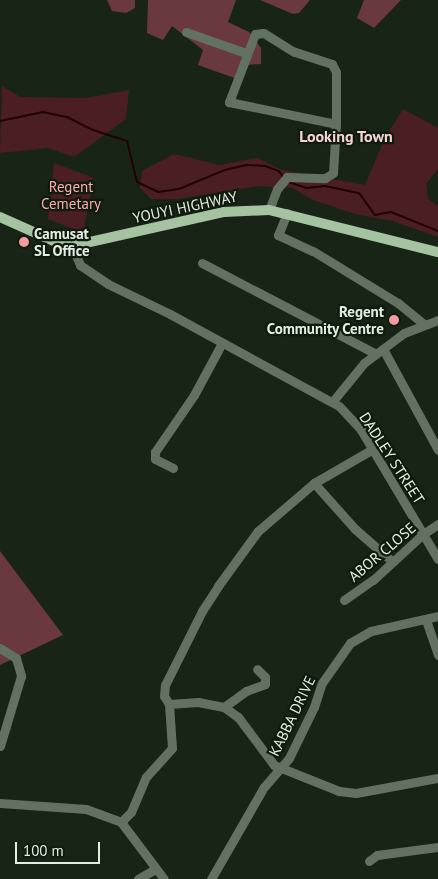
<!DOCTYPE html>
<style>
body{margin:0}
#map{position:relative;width:438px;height:879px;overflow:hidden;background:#182516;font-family:"PT Sans",sans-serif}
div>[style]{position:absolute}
.green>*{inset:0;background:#4a1e22}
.forest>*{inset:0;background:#69393d}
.stream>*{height:2px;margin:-1px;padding:0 1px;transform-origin:1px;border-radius:1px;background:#230004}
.minor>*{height:9px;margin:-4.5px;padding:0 4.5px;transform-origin:4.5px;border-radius:4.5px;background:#637161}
.major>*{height:10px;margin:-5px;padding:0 5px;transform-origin:5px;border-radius:5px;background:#a5c3a1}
.dots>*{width:14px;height:14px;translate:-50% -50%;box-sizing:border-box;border:2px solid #0f1b0d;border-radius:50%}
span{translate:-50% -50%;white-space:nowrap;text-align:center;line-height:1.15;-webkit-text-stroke:4.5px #0f1b0d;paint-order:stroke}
.park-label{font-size:15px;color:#fda9af}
.street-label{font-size:15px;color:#e4ede3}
.poi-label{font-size:15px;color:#e4ede3;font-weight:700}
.left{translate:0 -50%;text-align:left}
.right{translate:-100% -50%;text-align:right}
.neighbourhood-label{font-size:16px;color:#f7d3d4;font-weight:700}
.scale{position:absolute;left:15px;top:842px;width:85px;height:22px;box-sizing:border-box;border:2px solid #e4ede3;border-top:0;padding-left:6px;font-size:15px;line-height:18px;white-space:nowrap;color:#e4ede3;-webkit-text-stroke:4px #0f1b0d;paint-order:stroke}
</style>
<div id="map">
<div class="green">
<div style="clip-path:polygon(2px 86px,20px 97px,85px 98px,129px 90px,126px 119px,74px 157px,48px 148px,0 153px)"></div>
<div style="clip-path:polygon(403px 109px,438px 128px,438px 169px,426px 184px,428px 199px,438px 206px,438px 237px,393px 221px,355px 214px,313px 200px,293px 188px,259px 186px,178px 199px,151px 199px,140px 188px,142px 171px,174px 154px,219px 165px,257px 158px,282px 170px,365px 185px,384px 140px)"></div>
<div style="clip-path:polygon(54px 163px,94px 178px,83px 233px,48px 219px)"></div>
</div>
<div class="forest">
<div style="clip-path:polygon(107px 0,135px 0,135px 8px,126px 13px,112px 11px)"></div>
<div style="clip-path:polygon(148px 0,236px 0,228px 22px,249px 32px,261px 48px,261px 64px,247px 65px,240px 80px,198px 65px,203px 50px,172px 26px,163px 40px,147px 33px)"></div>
<div style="clip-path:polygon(260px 0,310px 0,299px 13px,293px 14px)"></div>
<div style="clip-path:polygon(364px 0,401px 0,374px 28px,357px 18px)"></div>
<div style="clip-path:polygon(0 551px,63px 635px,0 665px)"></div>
</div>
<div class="stream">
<div style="left:0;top:121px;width:44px;rotate:-11.8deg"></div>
<div style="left:43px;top:112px;width:25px;rotate:12deg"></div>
<div style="left:67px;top:117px;width:29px;rotate:27deg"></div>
<div style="left:93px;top:130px;width:36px;rotate:18deg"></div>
<div style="left:127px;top:141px;width:42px;rotate:76.3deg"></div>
<div style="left:137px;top:182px;width:23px;rotate:25deg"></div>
<div style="left:158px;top:192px;width:21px;rotate:-8deg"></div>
<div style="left:179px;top:189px;width:50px;rotate:-22.4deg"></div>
<div style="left:225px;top:170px;width:23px;rotate:-13deg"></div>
<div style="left:247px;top:165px;width:18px;rotate:3deg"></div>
<div style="left:265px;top:166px;width:15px;rotate:20deg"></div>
<div style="left:279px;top:171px;width:7px;rotate:56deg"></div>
<div style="left:288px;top:182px;width:19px;rotate:18deg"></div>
<div style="left:306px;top:188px;width:19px;rotate:-6deg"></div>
<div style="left:325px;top:186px;width:35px;rotate:12deg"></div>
<div style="left:359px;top:193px;width:27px;rotate:54deg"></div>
<div style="left:375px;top:215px;width:16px;rotate:-11deg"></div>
<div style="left:391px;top:212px;width:51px;rotate:22deg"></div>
</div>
<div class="minor">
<div style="left:186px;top:32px;width:64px;rotate:19.3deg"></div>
<div style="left:269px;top:210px;width:22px;rotate:-69deg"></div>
<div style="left:277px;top:189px;width:16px;rotate:-50deg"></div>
<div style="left:287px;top:177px;width:38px;rotate:2deg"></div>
<div style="left:325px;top:178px;width:9px;rotate:-32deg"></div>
<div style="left:333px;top:173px;width:49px;rotate:-86.5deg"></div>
<div style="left:336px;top:124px;width:52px;rotate:-90deg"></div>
<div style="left:336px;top:72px;width:9px;rotate:-117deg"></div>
<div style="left:332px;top:64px;width:40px;rotate:-162deg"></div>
<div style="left:294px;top:52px;width:36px;rotate:-148deg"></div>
<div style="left:263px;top:33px;width:8px;rotate:173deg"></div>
<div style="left:255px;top:34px;width:73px;rotate:110.9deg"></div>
<div style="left:229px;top:102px;width:109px;rotate:11.6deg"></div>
<div style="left:287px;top:213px;width:24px;rotate:112deg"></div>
<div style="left:278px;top:235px;width:38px;rotate:25deg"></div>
<div style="left:313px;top:251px;width:100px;rotate:31.5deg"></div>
<div style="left:398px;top:303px;width:32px;rotate:39deg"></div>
<div style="left:72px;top:246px;width:21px;rotate:67deg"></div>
<div style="left:80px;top:265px;width:34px;rotate:34deg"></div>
<div style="left:108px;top:284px;width:69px;rotate:25.8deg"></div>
<div style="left:170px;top:314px;width:192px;rotate:28.6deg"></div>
<div style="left:339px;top:406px;width:33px;rotate:47deg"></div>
<div style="left:361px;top:430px;width:150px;rotate:59.2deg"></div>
<div style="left:202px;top:263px;width:196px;rotate:27.6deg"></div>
<div style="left:383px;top:349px;width:115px;rotate:61.4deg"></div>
<div style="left:333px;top:401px;width:49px;rotate:-50.8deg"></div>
<div style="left:364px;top:363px;width:50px;rotate:-36.9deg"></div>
<div style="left:404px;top:333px;width:36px;rotate:-21deg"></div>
<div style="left:173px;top:468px;width:20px;rotate:-153deg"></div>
<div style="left:155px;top:459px;width:7px;rotate:-90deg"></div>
<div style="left:155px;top:452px;width:69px;rotate:-55.6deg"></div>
<div style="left:194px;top:395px;width:59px;rotate:-61.7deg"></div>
<div style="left:314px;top:483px;width:62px;rotate:48.3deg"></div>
<div style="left:355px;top:529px;width:50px;rotate:41deg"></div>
<div style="left:344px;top:600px;width:35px;rotate:-35deg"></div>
<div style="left:373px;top:580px;width:68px;rotate:-42.6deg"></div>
<div style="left:423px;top:534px;width:18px;rotate:-34deg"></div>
<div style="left:426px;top:620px;width:37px;rotate:71deg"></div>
<div style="left:0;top:648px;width:19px;rotate:32deg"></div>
<div style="left:16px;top:658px;width:19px;rotate:74deg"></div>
<div style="left:21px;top:676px;width:73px;rotate:106.7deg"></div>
<div style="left:169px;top:704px;width:29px;rotate:-4deg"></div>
<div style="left:198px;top:702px;width:26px;rotate:11deg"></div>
<div style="left:224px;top:707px;width:17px;rotate:36deg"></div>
<div style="left:238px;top:717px;width:60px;rotate:53.1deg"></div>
<div style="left:274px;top:765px;width:70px;rotate:21.8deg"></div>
<div style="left:339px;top:791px;width:17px;rotate:7deg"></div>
<div style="left:356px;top:793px;width:83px;rotate:-10.4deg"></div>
<div style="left:224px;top:707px;width:27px;rotate:-36deg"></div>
<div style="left:246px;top:691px;width:20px;rotate:-20deg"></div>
<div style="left:265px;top:684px;width:7px;rotate:-90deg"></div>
<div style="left:265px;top:677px;width:11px;rotate:-135deg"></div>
<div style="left:0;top:803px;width:86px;rotate:4deg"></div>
<div style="left:86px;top:809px;width:37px;rotate:20deg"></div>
<div style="left:121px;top:822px;width:71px;rotate:53deg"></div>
<div style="left:121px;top:822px;width:14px;rotate:-45deg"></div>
<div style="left:131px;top:812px;width:38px;rotate:-67deg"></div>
<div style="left:146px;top:777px;width:39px;rotate:-48deg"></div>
<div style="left:172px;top:748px;width:44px;rotate:-93.9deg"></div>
<div style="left:169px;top:704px;width:9px;rotate:-122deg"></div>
<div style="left:164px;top:696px;width:11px;rotate:-85deg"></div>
<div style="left:165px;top:685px;width:83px;rotate:-63.4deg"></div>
<div style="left:202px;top:611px;width:30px;rotate:-57deg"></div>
<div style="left:218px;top:586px;width:68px;rotate:-54deg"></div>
<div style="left:258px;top:531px;width:74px;rotate:-40.6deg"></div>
<div style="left:314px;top:483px;width:68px;rotate:-30deg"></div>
<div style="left:369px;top:861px;width:10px;rotate:-37deg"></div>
<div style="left:377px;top:855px;width:62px;rotate:-7.5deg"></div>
<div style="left:138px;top:879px;width:20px;rotate:-30deg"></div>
<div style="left:211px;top:879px;width:106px;rotate:-60.1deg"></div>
<div style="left:264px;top:787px;width:38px;rotate:-49deg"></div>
<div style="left:289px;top:758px;width:57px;rotate:-63.9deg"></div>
<div style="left:314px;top:707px;width:25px;rotate:-72deg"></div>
<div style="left:322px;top:683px;width:49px;rotate:-55deg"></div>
<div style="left:350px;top:643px;width:24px;rotate:-30deg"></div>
<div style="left:371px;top:631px;width:69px;rotate:-12.6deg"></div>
</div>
<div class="major">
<div style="left:0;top:217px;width:61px;rotate:24.1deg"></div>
<div style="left:56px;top:242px;width:16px;rotate:14deg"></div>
<div style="left:72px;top:246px;width:156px;rotate:-12.6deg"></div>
<div style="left:224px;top:212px;width:45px;rotate:-2.5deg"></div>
<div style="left:269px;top:210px;width:174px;rotate:14deg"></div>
</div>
<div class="dots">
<div style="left:24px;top:242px;background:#f49aa0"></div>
<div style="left:394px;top:320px;background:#f49aa0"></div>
</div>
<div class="park-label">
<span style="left:71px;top:195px">Regent<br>Cemetary</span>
</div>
<div class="street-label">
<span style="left:185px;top:207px;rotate:-12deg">YOUYI HIGHWAY</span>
<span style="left:392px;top:458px;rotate:57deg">DADLEY STREET</span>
<span style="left:382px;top:552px;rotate:-40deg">ABOR CLOSE</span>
<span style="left:292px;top:716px;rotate:-64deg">KABBA DRIVE</span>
</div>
<div class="poi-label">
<span class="left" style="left:34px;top:242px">Camusat<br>SL Office</span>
<span class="right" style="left:384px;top:320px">Regent<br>Community Centre</span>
</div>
<div class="neighbourhood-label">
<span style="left:346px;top:136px">Looking Town</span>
</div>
<div class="scale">100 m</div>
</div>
